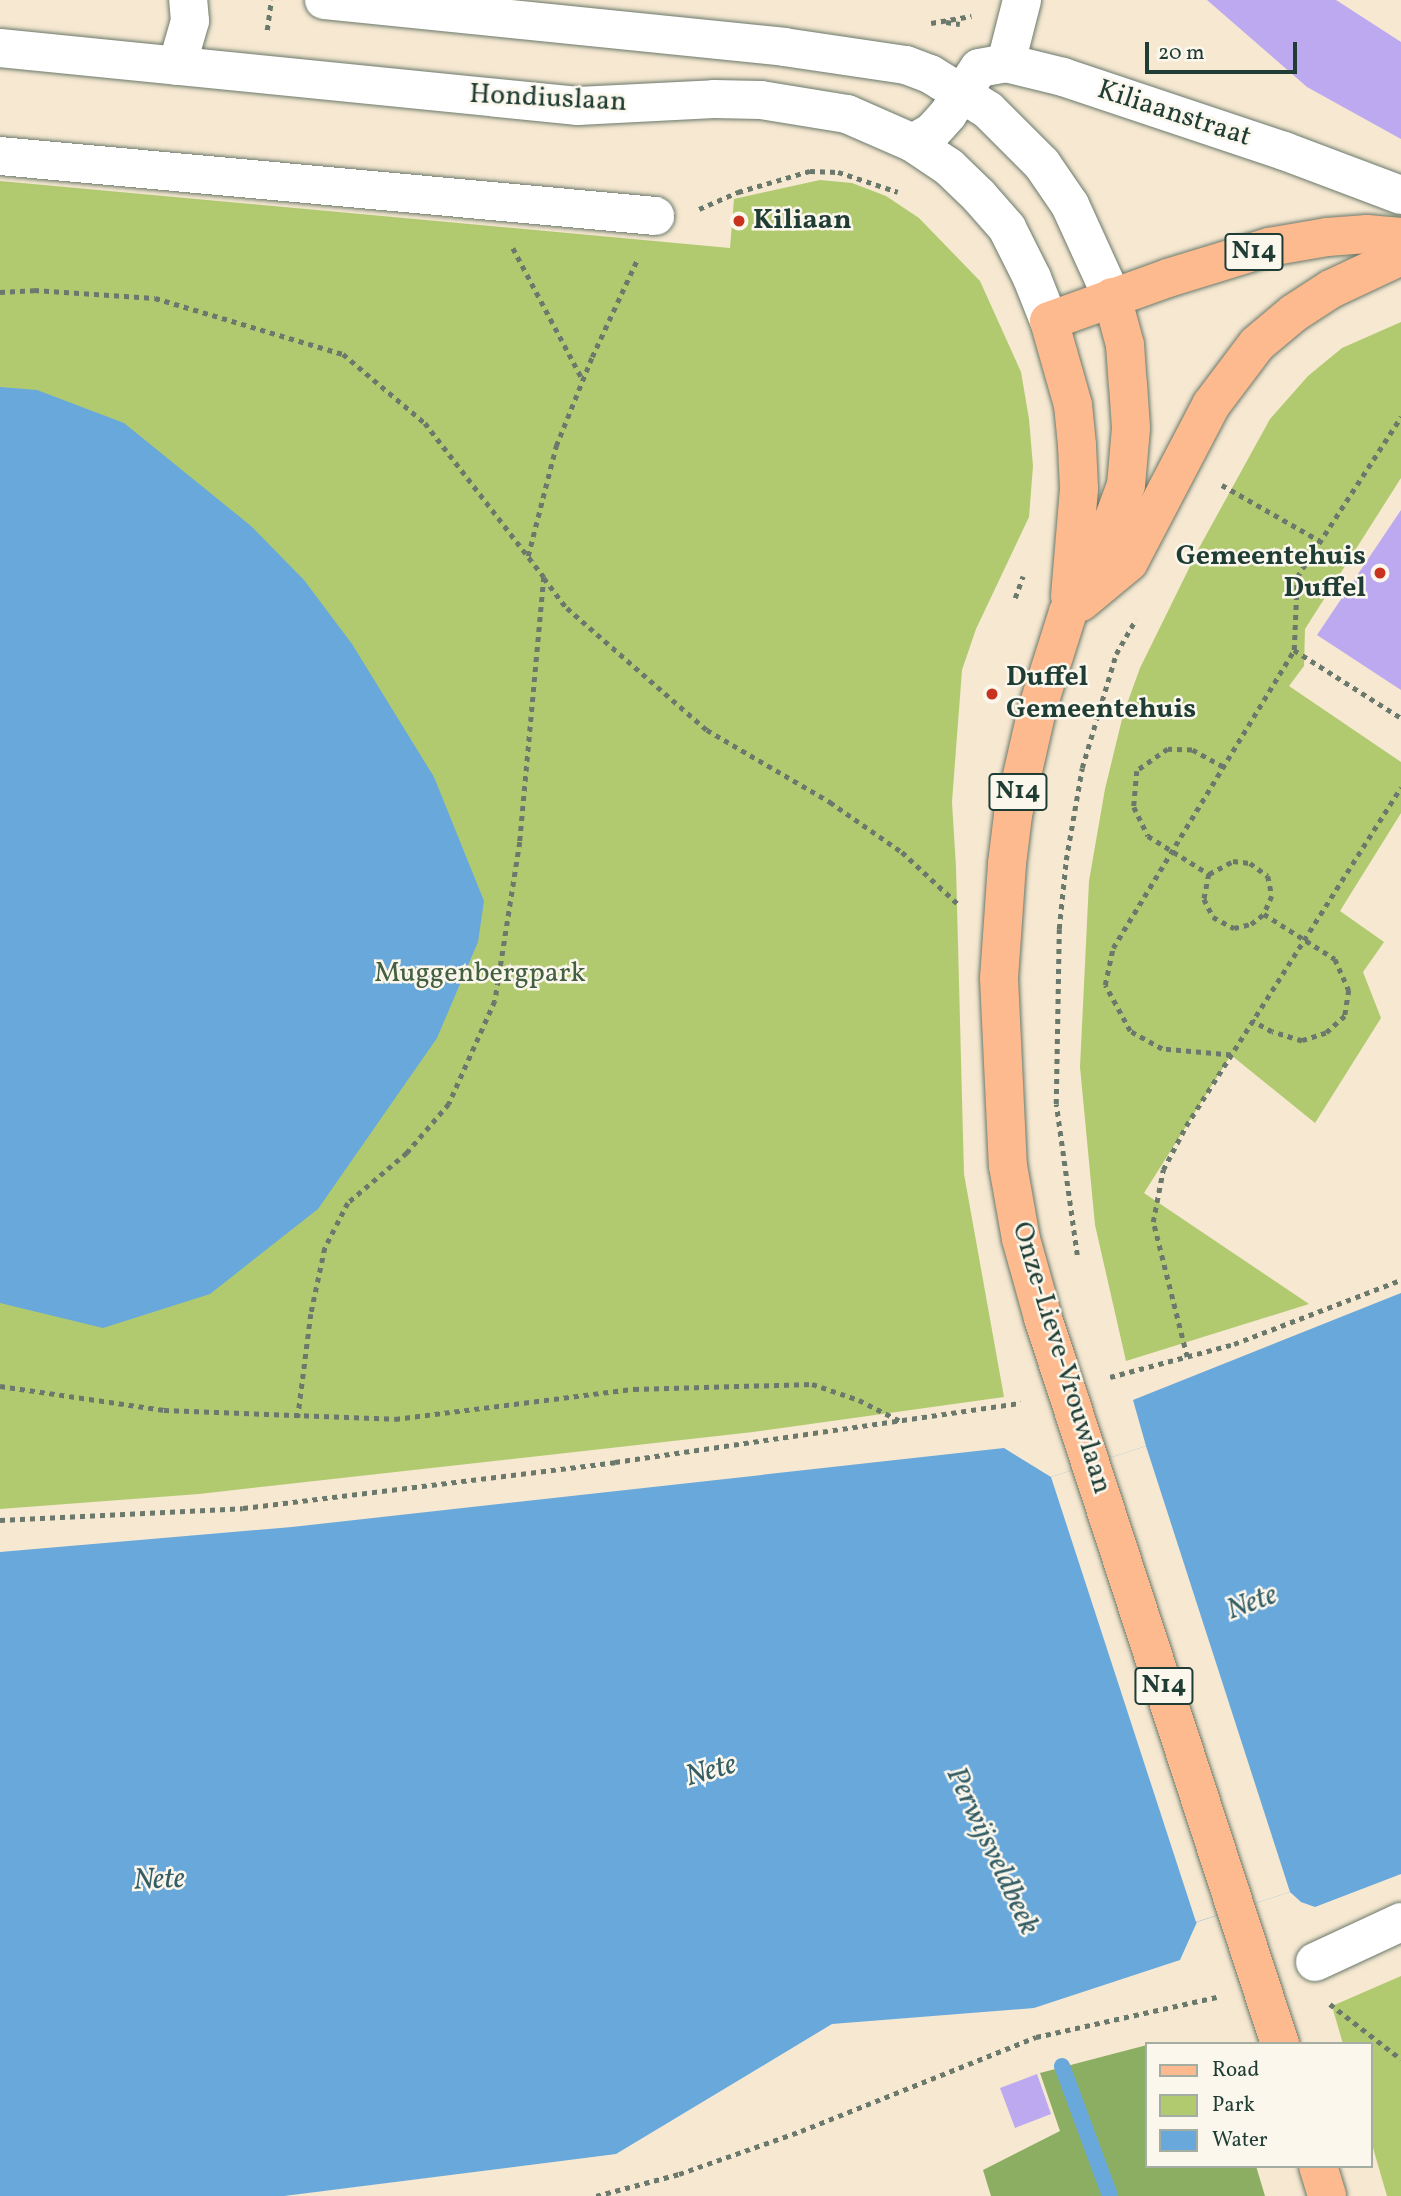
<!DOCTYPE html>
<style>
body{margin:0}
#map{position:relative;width:1401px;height:2196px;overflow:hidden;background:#f6e8d1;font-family:Vollkorn,serif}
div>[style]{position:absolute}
.green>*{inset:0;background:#b1ca70}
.forest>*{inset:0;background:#8cae62}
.water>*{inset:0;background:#68a8db}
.pier>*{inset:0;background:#f6e8d1}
.stream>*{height:16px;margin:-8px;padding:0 8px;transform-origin:8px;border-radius:8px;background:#68a8db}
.building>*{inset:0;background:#bda9f0}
.path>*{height:4.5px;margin-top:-2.25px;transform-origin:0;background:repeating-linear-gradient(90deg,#6a796b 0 5px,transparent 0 10px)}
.roads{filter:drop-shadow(0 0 2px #6a796b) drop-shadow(0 0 2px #6a796b)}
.minor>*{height:38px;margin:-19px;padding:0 19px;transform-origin:19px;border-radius:19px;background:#fff}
.major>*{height:38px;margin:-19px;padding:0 19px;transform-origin:19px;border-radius:19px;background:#fcba8e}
.dots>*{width:19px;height:19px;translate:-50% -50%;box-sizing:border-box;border:4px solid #fbf7ec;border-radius:50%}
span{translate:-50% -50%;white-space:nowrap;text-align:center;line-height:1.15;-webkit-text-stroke:5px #fbf7ec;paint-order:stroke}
.shield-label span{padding:2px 5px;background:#fbf7ec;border:2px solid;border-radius:5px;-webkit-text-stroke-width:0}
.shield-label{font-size:26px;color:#1f3d34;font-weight:700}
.street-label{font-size:28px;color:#1f3d34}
.poi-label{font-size:28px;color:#1f3d34;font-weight:700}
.left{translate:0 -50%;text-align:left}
.right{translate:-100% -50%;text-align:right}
.park-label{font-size:28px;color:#446043}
.water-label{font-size:30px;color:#355d66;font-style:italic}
.legend{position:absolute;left:1145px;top:2042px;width:228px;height:126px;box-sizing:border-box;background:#fbf7ec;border:2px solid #a3ada2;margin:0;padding:9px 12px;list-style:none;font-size:21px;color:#1f3d34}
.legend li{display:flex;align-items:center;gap:14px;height:35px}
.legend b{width:35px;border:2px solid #a3ada2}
.scale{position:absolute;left:1145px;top:42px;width:152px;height:32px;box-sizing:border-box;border:4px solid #1f3d34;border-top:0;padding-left:9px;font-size:21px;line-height:24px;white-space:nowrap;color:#1f3d34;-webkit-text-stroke:5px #fbf7ec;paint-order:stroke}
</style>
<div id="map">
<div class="green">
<div style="clip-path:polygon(820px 180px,852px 183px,886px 196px,919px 218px,980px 281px,1021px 372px,1029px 419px,1033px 466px,1029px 517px,976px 629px,962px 670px,952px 802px,956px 867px,964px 1174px,1004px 1397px,753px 1432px,199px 1494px,0 1509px,0 181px,730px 248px,734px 199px)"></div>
<div style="clip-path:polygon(1401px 322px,1401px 478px,1305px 629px,1304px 666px,1289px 686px,1401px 762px,1401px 813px,1340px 911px,1384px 942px,1363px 972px,1381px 1018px,1315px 1123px,1231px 1055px,1144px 1193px,1309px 1304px,1126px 1361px,1095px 1225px,1080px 1067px,1089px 881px,1105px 789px,1123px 715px,1140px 668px,1199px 548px,1270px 419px,1308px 376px,1342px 348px)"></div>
<div style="clip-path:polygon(1401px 1976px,1401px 2196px,1387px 2196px,1371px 2141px,1371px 2044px,1343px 2044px,1332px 2006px)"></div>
</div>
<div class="forest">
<div style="clip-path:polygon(1147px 2045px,1147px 2166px,1256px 2166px,1265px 2196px,991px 2196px,983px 2170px,1060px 2131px,1040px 2073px)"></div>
</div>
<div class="water">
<div style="clip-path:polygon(0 387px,37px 390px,124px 423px,251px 526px,304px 580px,352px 644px,434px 777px,484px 901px,478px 942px,437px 1038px,318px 1209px,210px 1294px,103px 1328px,0 1303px)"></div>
<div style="clip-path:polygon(1401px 1293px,1401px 1874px,1315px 1907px,1301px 1902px,1290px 1892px,1197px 1922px,1180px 1960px,1034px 2008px,832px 2024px,616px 2154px,284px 2196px,0 2196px,0 1552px,292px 1527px,1004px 1448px,1051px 1477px,1146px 1446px,1133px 1400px)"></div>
</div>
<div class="pier">
<div style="clip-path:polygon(1146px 1446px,1290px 1892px,1196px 1922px,1051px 1477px)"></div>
</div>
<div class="stream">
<div style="left:1062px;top:2066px;width:139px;rotate:69.7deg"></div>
</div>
<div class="building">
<div style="clip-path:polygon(1207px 0,1336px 0,1401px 42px,1401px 139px,1307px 87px)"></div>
<div style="clip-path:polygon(1401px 510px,1401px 690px,1317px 635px)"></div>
<div style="clip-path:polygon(1037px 2074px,1051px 2114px,1015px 2128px,1000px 2088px)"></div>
</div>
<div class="path">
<div style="left:946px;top:22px;width:14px;rotate:8deg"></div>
<div style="left:931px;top:23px;width:41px;rotate:-9.9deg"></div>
<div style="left:267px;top:30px;width:30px;rotate:-82deg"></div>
<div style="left:699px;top:209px;width:43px;rotate:-23.6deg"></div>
<div style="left:738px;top:192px;width:75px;rotate:-16.3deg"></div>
<div style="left:810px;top:171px;width:28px;rotate:2deg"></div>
<div style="left:838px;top:172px;width:63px;rotate:18.4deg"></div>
<div style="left:513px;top:248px;width:149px;rotate:62.1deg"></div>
<div style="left:0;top:292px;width:34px;rotate:-3deg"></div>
<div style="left:34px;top:290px;width:121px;rotate:3.8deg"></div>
<div style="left:155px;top:298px;width:196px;rotate:16.6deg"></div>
<div style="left:343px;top:354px;width:107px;rotate:40.1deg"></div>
<div style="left:425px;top:423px;width:195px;rotate:52.3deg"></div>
<div style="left:544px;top:577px;width:266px;rotate:95.2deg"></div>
<div style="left:520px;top:842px;width:161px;rotate:98.9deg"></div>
<div style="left:495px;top:1001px;width:113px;rotate:114.1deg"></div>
<div style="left:449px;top:1104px;width:65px;rotate:130.6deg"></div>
<div style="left:407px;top:1153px;width:77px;rotate:139.7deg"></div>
<div style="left:348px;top:1203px;width:51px;rotate:117.1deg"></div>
<div style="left:325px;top:1248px;width:67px;rotate:102deg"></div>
<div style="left:311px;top:1314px;width:104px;rotate:97.2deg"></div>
<div style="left:1222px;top:485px;width:113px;rotate:29.7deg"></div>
<div style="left:528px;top:556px;width:114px;rotate:-75.7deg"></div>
<div style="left:556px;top:446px;width:96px;rotate:-68deg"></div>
<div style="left:592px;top:357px;width:107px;rotate:-65.1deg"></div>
<div style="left:544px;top:578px;width:38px;rotate:53deg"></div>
<div style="left:567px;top:608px;width:186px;rotate:41.1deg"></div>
<div style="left:707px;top:730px;width:143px;rotate:30.3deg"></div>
<div style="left:830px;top:802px;width:88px;rotate:34.8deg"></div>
<div style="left:902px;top:852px;width:76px;rotate:42.9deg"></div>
<div style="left:1015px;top:598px;width:23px;rotate:-70deg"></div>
<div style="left:1294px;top:650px;width:127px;rotate:32.4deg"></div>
<div style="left:1223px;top:767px;width:35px;rotate:-151deg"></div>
<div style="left:1192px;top:750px;width:24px;rotate:-178deg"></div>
<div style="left:1168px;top:749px;width:38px;rotate:145deg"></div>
<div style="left:1137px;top:771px;width:36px;rotate:95deg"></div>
<div style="left:1134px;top:807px;width:32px;rotate:64deg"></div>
<div style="left:1148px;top:836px;width:72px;rotate:31.9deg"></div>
<div style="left:1209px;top:874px;width:25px;rotate:101deg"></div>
<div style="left:1204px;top:899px;width:20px;rotate:63deg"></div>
<div style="left:1213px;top:917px;width:24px;rotate:28deg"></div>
<div style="left:1234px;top:928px;width:17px;rotate:-13deg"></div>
<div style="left:1251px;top:924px;width:16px;rotate:-38deg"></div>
<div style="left:1264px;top:914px;width:84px;rotate:32.4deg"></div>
<div style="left:1335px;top:959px;width:34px;rotate:66deg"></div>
<div style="left:1349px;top:990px;width:26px;rotate:99deg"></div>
<div style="left:1345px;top:1016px;width:25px;rotate:138deg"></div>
<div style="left:1326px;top:1033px;width:25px;rotate:162deg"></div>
<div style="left:1302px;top:1041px;width:31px;rotate:-163deg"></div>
<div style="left:1272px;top:1032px;width:23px;rotate:-151deg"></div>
<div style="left:1209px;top:874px;width:27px;rotate:-28deg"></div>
<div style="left:1233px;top:861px;width:17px;rotate:7deg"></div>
<div style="left:1250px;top:863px;width:22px;rotate:36deg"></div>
<div style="left:1268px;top:876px;width:20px;rotate:79deg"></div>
<div style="left:1272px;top:896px;width:20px;rotate:114deg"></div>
<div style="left:1231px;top:1055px;width:69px;rotate:-175deg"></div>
<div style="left:1162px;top:1049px;width:37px;rotate:-151deg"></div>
<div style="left:1130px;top:1031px;width:52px;rotate:-118.5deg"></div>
<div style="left:1105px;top:985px;width:38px;rotate:-78deg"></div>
<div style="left:1113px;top:948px;width:349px;rotate:-58.7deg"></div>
<div style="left:1294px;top:650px;width:73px;rotate:-87.6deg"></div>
<div style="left:1297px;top:577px;width:191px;rotate:-57deg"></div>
<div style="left:1077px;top:1255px;width:152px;rotate:-97.9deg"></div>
<div style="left:1056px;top:1104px;width:175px;rotate:-89deg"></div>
<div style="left:1059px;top:929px;width:69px;rotate:-84.2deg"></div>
<div style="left:1066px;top:860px;width:93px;rotate:-80.1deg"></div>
<div style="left:1082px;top:768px;width:119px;rotate:-73.4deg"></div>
<div style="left:1116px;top:654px;width:40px;rotate:-60.3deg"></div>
<div style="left:1187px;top:1357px;width:139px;rotate:-104.1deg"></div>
<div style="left:1153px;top:1222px;width:53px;rotate:-79.1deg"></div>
<div style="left:1163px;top:1170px;width:50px;rotate:-62.4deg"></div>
<div style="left:1186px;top:1126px;width:401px;rotate:-57.6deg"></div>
<div style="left:1110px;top:1377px;width:128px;rotate:-14.9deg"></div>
<div style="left:1234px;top:1344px;width:179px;rotate:-21deg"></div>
<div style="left:0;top:1386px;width:166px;rotate:8.3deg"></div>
<div style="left:164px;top:1410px;width:231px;rotate:2.2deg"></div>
<div style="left:395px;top:1419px;width:241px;rotate:-7.2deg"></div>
<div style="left:634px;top:1389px;width:178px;rotate:-1.6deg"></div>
<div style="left:812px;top:1384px;width:50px;rotate:18.8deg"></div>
<div style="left:859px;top:1400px;width:48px;rotate:27.1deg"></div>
<div style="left:0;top:1520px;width:243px;rotate:-2.8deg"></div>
<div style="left:243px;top:1508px;width:375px;rotate:-7deg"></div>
<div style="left:615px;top:1462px;width:410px;rotate:-8.3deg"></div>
<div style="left:1330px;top:2004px;width:90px;rotate:37.8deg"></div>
<div style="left:596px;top:2196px;width:86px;rotate:-14.8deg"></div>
<div style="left:679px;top:2174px;width:129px;rotate:-19.4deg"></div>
<div style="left:801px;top:2131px;width:253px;rotate:-21.8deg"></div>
<div style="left:1036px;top:2037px;width:185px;rotate:-12.5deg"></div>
</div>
<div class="roads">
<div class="minor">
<div style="left:324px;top:0;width:462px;rotate:5.8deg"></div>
<div style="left:784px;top:47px;width:123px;rotate:8.4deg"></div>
<div style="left:906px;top:65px;width:26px;rotate:21deg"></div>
<div style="left:930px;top:74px;width:68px;rotate:31.8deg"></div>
<div style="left:988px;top:110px;width:76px;rotate:45deg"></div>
<div style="left:1042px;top:164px;width:50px;rotate:55.7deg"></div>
<div style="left:1070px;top:205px;width:101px;rotate:65.5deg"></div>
<div style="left:0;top:48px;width:581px;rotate:5.73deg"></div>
<div style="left:578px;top:106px;width:136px;rotate:-2.9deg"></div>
<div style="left:714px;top:99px;width:47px;rotate:1.2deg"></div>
<div style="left:761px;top:100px;width:87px;rotate:9.2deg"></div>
<div style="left:847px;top:114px;width:72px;rotate:23.7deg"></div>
<div style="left:913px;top:143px;width:43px;rotate:33.7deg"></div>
<div style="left:949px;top:167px;width:42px;rotate:44deg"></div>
<div style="left:979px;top:196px;width:43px;rotate:48.8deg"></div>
<div style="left:1007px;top:228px;width:56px;rotate:63.4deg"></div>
<div style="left:1032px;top:278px;width:46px;rotate:68.4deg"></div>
<div style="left:1006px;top:63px;width:65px;rotate:-75.7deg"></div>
<div style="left:177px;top:66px;width:47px;rotate:-73.9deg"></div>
<div style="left:190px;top:21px;width:21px;rotate:-95deg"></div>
<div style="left:913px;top:143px;width:22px;rotate:-30deg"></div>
<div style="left:932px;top:132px;width:24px;rotate:-48deg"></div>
<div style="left:948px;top:114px;width:55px;rotate:-56deg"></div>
<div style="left:979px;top:68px;width:27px;rotate:-10deg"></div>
<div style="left:1006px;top:63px;width:59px;rotate:13.8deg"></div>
<div style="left:1063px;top:77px;width:233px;rotate:18.5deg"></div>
<div style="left:1284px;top:151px;width:125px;rotate:20.6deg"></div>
<div style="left:0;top:156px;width:658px;rotate:5.23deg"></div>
<div style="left:1315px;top:1962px;width:95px;rotate:-24.9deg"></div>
</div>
<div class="major">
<div style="left:1112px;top:297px;width:50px;rotate:74.8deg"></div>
<div style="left:1125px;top:345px;width:39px;rotate:86deg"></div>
<div style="left:1128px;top:384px;width:44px;rotate:86.1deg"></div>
<div style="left:1131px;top:428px;width:57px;rotate:95deg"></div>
<div style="left:1126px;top:485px;width:69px;rotate:110.3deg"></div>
<div style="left:1102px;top:550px;width:71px;rotate:118.7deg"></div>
<div style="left:1068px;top:612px;width:103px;rotate:107.6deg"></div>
<div style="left:1037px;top:710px;width:108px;rotate:102.9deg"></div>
<div style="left:1013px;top:815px;width:49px;rotate:97deg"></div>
<div style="left:1007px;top:864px;width:114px;rotate:94deg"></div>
<div style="left:999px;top:978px;width:188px;rotate:87.3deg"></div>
<div style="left:1008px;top:1166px;width:74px;rotate:79.9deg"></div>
<div style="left:1021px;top:1239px;width:82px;rotate:74.4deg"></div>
<div style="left:1043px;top:1318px;width:764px;rotate:71.92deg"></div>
<div style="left:1070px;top:596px;width:108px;rotate:-85.2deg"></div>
<div style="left:1079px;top:488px;width:43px;rotate:-92.7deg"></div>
<div style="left:1077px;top:445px;width:40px;rotate:-95.7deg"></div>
<div style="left:1073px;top:405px;width:87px;rotate:-105.9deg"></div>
<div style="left:1049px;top:321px;width:127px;rotate:-19.9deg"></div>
<div style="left:1168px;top:278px;width:106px;rotate:-17.1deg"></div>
<div style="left:1269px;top:247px;width:59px;rotate:-9.8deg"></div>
<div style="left:1327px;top:237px;width:40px;rotate:-4.3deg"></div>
<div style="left:1367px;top:234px;width:34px;rotate:5deg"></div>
<div style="left:1081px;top:602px;width:62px;rotate:-39.8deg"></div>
<div style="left:1129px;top:562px;width:177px;rotate:-62.4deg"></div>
<div style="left:1211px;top:405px;width:76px;rotate:-53deg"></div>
<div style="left:1257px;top:344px;width:48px;rotate:-40deg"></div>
<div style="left:1294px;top:313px;width:44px;rotate:-33deg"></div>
<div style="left:1331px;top:289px;width:77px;rotate:-25.2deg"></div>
<div style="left:1318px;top:2166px;width:31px;rotate:73deg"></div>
</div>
</div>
<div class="dots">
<div style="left:739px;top:221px;background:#c8321e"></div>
<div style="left:1380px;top:573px;background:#c8321e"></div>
<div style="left:992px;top:694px;background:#c8321e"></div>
</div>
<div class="shield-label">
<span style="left:1254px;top:252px">N14</span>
<span style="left:1018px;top:792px">N14</span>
<span style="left:1164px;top:1686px">N14</span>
</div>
<div class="street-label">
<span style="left:548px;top:99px;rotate:3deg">Hondiuslaan</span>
<span style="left:1174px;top:114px;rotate:18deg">Kiliaanstraat</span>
<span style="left:1061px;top:1358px;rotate:73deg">Onze-Lieve-Vrouwlaan</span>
</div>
<div class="poi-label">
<span class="left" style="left:753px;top:221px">Kiliaan</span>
<span class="right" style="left:1366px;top:573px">Gemeentehuis<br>Duffel</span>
<span class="left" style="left:1006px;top:694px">Duffel<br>Gemeentehuis</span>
</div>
<div class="park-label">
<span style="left:480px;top:974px">Muggenbergpark</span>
</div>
<div class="water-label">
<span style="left:1252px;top:1603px;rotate:-20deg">Nete</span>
<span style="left:711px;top:1771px;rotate:-16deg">Nete</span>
<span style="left:992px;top:1851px;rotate:65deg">Perwijsveldbeek</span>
<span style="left:159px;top:1880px;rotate:-2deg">Nete</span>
</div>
<ul class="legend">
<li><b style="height:9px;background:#fcba8e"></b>Road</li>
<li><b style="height:19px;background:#b1ca70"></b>Park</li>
<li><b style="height:19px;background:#68a8db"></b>Water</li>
</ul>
<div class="scale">20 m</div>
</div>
